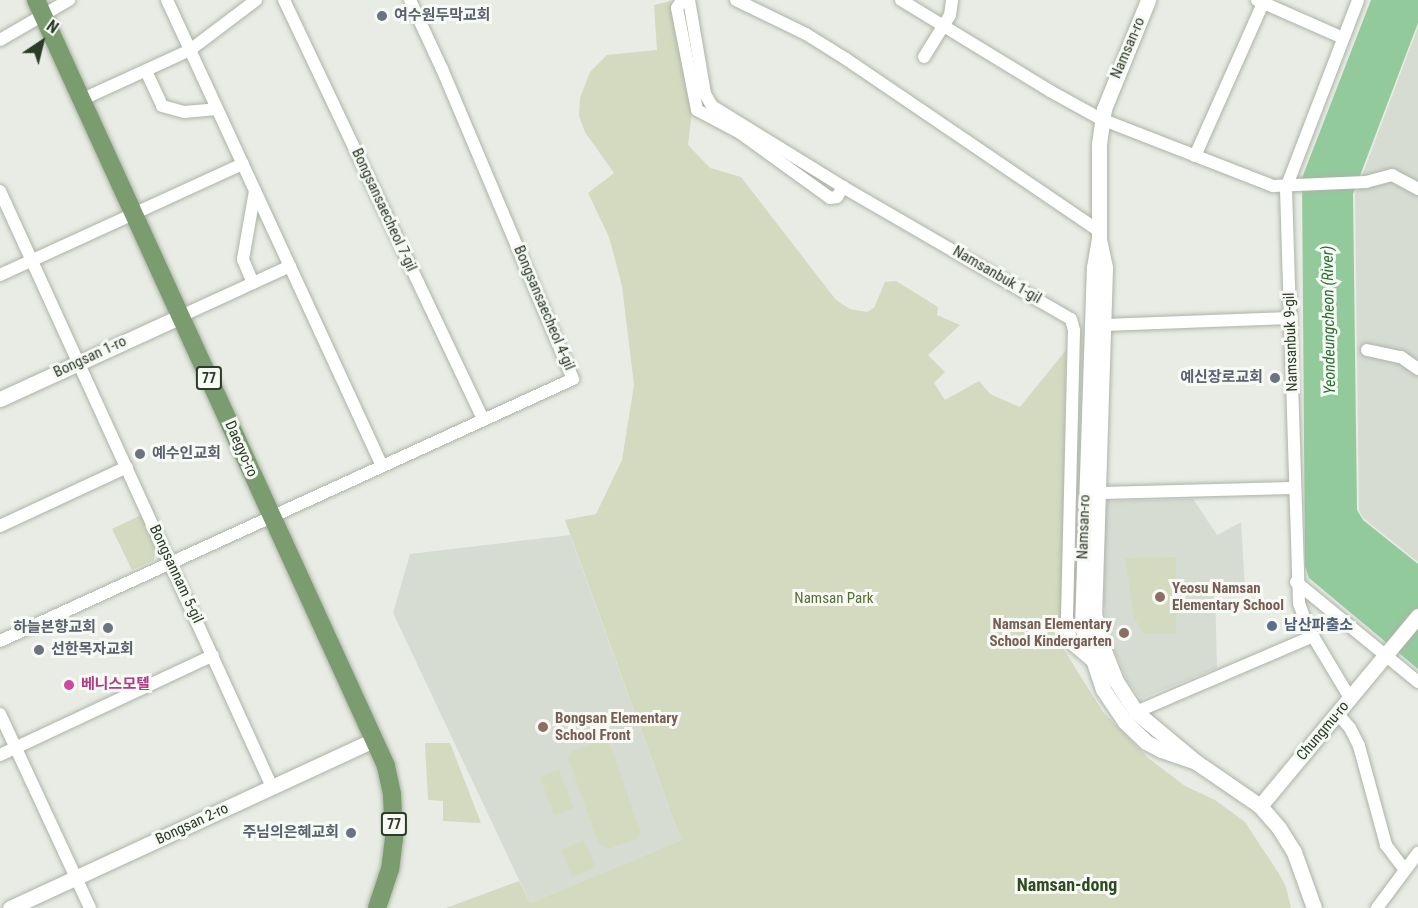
<!DOCTYPE html>
<meta charset="utf-8">
<style>
body{margin:0}
#map{position:relative;width:1418px;height:908px;overflow:hidden;background:#e8ece4;font-family:"Roboto Condensed","Noto Sans KR",sans-serif}
div>[style]{position:absolute}
.built>*{inset:0;background:#d7dcd3}
.green>*{inset:0;background:#d3dac0}
.water>*{inset:0;background:#93ca9c}
.roads{filter:drop-shadow(0 0 2px #acb3a7) drop-shadow(0 0 2px #acb3a7)}
.minor>*{height:12px;margin:-6px;padding:0 6px;transform-origin:6px;border-radius:6px;background:#fff}
.tertiary>*{height:15px;margin:-7.5px;padding:0 7.5px;transform-origin:7.5px;border-radius:7.5px;background:#fff}
.primary>*{height:18px;margin:-9px;padding:0 9px;transform-origin:9px;border-radius:9px;background:#7a9c6e}
.dots>*{width:16px;height:16px;translate:-50% -50%;box-sizing:border-box;border:3px solid #f7f9f5;border-radius:50%}
span{translate:-50% -50%;white-space:nowrap;text-align:center;line-height:1.15;-webkit-text-stroke:6px #f7f9f5;paint-order:stroke}
.shield-label span{padding:2px 4px;background:#f7f9f5;border:2px solid;border-radius:4px;-webkit-text-stroke-width:0}
.shield-label{font-size:14px;color:#2c3b26;font-weight:700}
.worship-label{font-size:15px;color:#5b616d;font-weight:700}
.left{translate:0 -50%;text-align:left}
.right{translate:-100% -50%;text-align:right}
.street-label{font-size:15px;color:#2c3b26}
.education-label{font-size:15px;color:#785e54;font-weight:700}
.park-label{font-size:15px;color:#586d35}
.service-label{font-size:15px;color:#4e5e75;font-weight:700}
.hotel-label{font-size:15px;color:#b23c85;font-weight:700}
.water-label{font-size:16px;color:#277033;font-style:italic}
.quarter-label{font-size:18px;color:#2e4b24;font-weight:700}
.north{position:absolute;left:12px;top:12px;width:60px;height:60px;-webkit-text-stroke:4px #f7f9f5;paint-order:stroke;rotate:35deg;font-size:16px;font-weight:700;line-height:24px;text-align:center;color:#2c3b26}
.north::after{content:'';display:block;margin:auto;width:21px;height:27px;background:#2c3b26;clip-path:polygon(50% 0,100% 100%,50% 72%,0 100%)}
</style>
<div id="map">
<div class="built">
<div style="clip-path:polygon(1418px 27px,1418px 562px,1362px 517px,1359px 510px,1355px 194px)"></div>
<div style="clip-path:polygon(1193px 499px,1217px 535px,1241px 522px,1245px 589px,1215px 590px,1217px 668px,1141px 699px,1127px 680px,1110px 639px,1104px 604px,1105px 509px,1108px 501px)"></div>
<div style="clip-path:polygon(570px 535px,681px 840px,530px 903px,393px 613px,410px 554px)"></div>
</div>
<div class="green">
<div style="clip-path:polygon(671px 1px,692px 112px,688px 145px,710px 168px,741px 177px,836px 300px,850px 309px,867px 312px,874px 308px,885px 282px,896px 281px,938px 307px,937px 315px,960px 325px,928px 355px,945px 372px,934px 383px,945px 400px,979px 381px,990px 394px,1020px 407px,1066px 350px,1061px 645px,1103px 712px,1147px 757px,1185px 786px,1215px 800px,1245px 822px,1278px 872px,1286px 887px,1291px 908px,446px 908px,519px 881px,530px 903px,681px 840px,565px 520px,596px 514px,622px 460px,634px 385px,622px 286px,609px 237px,588px 193px,614px 173px,585px 132px,579px 116px,580px 98px,590px 72px,607px 55px,657px 50px,654px 5px)"></div>
<div style="clip-path:polygon(141px 515px,156px 546px,154px 560px,132px 570px,112px 529px)"></div>
<div style="clip-path:polygon(1176px 557px,1176px 634px,1143px 634px,1134px 617px,1125px 558px)"></div>
<div style="clip-path:polygon(601px 741px,607px 742px,611px 747px,641px 833px,637px 839px,608px 849px,598px 843px,568px 757px,572px 751px)"></div>
<div style="clip-path:polygon(425px 743px,450px 743px,481px 823px,443px 821px,443px 801px,428px 800px)"></div>
<div style="clip-path:polygon(559px 770px,574px 808px,554px 815px,540px 777px)"></div>
<div style="clip-path:polygon(584px 840px,596px 867px,572px 877px,561px 850px)"></div>
</div>
<div class="water">
<div style="clip-path:polygon(1371px 0,1418px 0,1418px 23px,1353px 194px,1357px 510px,1363px 520px,1418px 564px,1418px 669px,1309px 578px,1305px 566px,1302px 178px)"></div>
</div>
<div class="roads">
<div class="minor">
<div style="left:167px;top:0;width:513px;rotate:65.23deg"></div>
<div style="left:284px;top:0;width:465px;rotate:64.6deg"></div>
<div style="left:689px;top:0;width:95px;rotate:80.3deg"></div>
<div style="left:705px;top:94px;width:14px;rotate:60deg"></div>
<div style="left:712px;top:106px;width:154px;rotate:31.7deg"></div>
<div style="left:843px;top:187px;width:263px;rotate:30.1deg"></div>
<div style="left:1071px;top:319px;width:11px;rotate:75deg"></div>
<div style="left:1074px;top:330px;width:295px;rotate:91.4deg"></div>
<div style="left:1067px;top:625px;width:21px;rotate:73deg"></div>
<div style="left:1073px;top:645px;width:23px;rotate:40deg"></div>
<div style="left:736px;top:0;width:78px;rotate:25.9deg"></div>
<div style="left:806px;top:34px;width:47px;rotate:32deg"></div>
<div style="left:846px;top:59px;width:306px;rotate:34.2deg"></div>
<div style="left:901px;top:0;width:175px;rotate:31.4deg"></div>
<div style="left:1050px;top:91px;width:58px;rotate:28.8deg"></div>
<div style="left:1101px;top:119px;width:185px;rotate:21.3deg"></div>
<div style="left:1273px;top:186px;width:93px;rotate:-2.5deg"></div>
<div style="left:1366px;top:182px;width:27px;rotate:-15deg"></div>
<div style="left:1392px;top:175px;width:30px;rotate:28deg"></div>
<div style="left:1257px;top:0;width:94px;rotate:23.8deg"></div>
<div style="left:689px;top:1px;width:8px;rotate:173deg"></div>
<div style="left:681px;top:2px;width:7px;rotate:124deg"></div>
<div style="left:677px;top:8px;width:104px;rotate:78.9deg"></div>
<div style="left:697px;top:110px;width:49px;rotate:28.1deg"></div>
<div style="left:740px;top:133px;width:111px;rotate:35.8deg"></div>
<div style="left:830px;top:198px;width:7px;rotate:-8deg"></div>
<div style="left:837px;top:197px;width:12px;rotate:-59deg"></div>
<div style="left:0;top:40px;width:80px;rotate:-30.1deg"></div>
<div style="left:924px;top:57px;width:49px;rotate:-58.2deg"></div>
<div style="left:950px;top:15px;width:15px;rotate:-82deg"></div>
<div style="left:146px;top:71px;width:38px;rotate:65deg"></div>
<div style="left:162px;top:106px;width:23px;rotate:15deg"></div>
<div style="left:184px;top:112px;width:33px;rotate:-5deg"></div>
<div style="left:83px;top:99px;width:118px;rotate:-24.6deg"></div>
<div style="left:190px;top:50px;width:83px;rotate:-37.1deg"></div>
<div style="left:1195px;top:156px;width:167px;rotate:-66deg"></div>
<div style="left:0;top:191px;width:655px;rotate:65.47deg"></div>
<div style="left:0;top:275px;width:267px;rotate:-24.6deg"></div>
<div style="left:253px;top:283px;width:26px;rotate:-113deg"></div>
<div style="left:243px;top:259px;width:69px;rotate:-80deg"></div>
<div style="left:181px;top:316px;width:120px;rotate:-24.6deg"></div>
<div style="left:1104px;top:325px;width:186px;rotate:-2.2deg"></div>
<div style="left:1367px;top:350px;width:35px;rotate:12deg"></div>
<div style="left:1401px;top:357px;width:21px;rotate:35deg"></div>
<div style="left:1098px;top:493px;width:197px;rotate:-1.5deg"></div>
<div style="left:0;top:526px;width:140px;rotate:-24.9deg"></div>
<div style="left:1296px;top:582px;width:158px;rotate:39.3deg"></div>
<div style="left:0;top:641px;width:630px;rotate:-24.57deg"></div>
<div style="left:573px;top:379px;width:337px;rotate:-112.9deg"></div>
<div style="left:442px;top:69px;width:76px;rotate:-114.9deg"></div>
<div style="left:1350px;top:698px;width:82px;rotate:-121deg"></div>
<div style="left:1308px;top:628px;width:27px;rotate:-110deg"></div>
<div style="left:1299px;top:603px;width:415px;rotate:-91.8deg"></div>
<div style="left:1286px;top:188px;width:201px;rotate:-69deg"></div>
<div style="left:1136px;top:712px;width:193px;rotate:-23.2deg"></div>
<div style="left:1337px;top:713px;width:20px;rotate:49deg"></div>
<div style="left:1350px;top:728px;width:20px;rotate:63deg"></div>
<div style="left:1359px;top:746px;width:103px;rotate:74.7deg"></div>
<div style="left:1386px;top:845px;width:31px;rotate:53deg"></div>
<div style="left:0;top:714px;width:214px;rotate:65.1deg"></div>
<div style="left:0;top:755px;width:235px;rotate:-25.1deg"></div>
<div style="left:1377px;top:908px;width:69px;rotate:-53.3deg"></div>
</div>
<div class="tertiary">
<div style="left:1099px;top:239px;width:95px;rotate:-90deg"></div>
<div style="left:1099px;top:144px;width:35px;rotate:-82deg"></div>
<div style="left:1104px;top:109px;width:118px;rotate:-68deg"></div>
<div style="left:0;top:399px;width:199px;rotate:-24.6deg"></div>
<div style="left:1196px;top:762px;width:37px;rotate:-161deg"></div>
<div style="left:1161px;top:750px;width:17px;rotate:-152deg"></div>
<div style="left:1146px;top:742px;width:29px;rotate:-136deg"></div>
<div style="left:1125px;top:722px;width:40px;rotate:-124deg"></div>
<div style="left:1103px;top:689px;width:65px;rotate:-108.7deg"></div>
<div style="left:1082px;top:627px;width:360px;rotate:-88.1deg"></div>
<div style="left:1094px;top:267px;width:28px;rotate:-80deg"></div>
<div style="left:1099px;top:239px;width:30px;rotate:78deg"></div>
<div style="left:1105px;top:268px;width:344px;rotate:91.8deg"></div>
<div style="left:1094px;top:612px;width:26px;rotate:79deg"></div>
<div style="left:1099px;top:638px;width:46px;rotate:68.4deg"></div>
<div style="left:1116px;top:681px;width:37px;rotate:57deg"></div>
<div style="left:1136px;top:712px;width:78px;rotate:39.8deg"></div>
<div style="left:1196px;top:762px;width:78px;rotate:34.5deg"></div>
<div style="left:1260px;top:806px;width:29px;rotate:49deg"></div>
<div style="left:1279px;top:828px;width:28px;rotate:58deg"></div>
<div style="left:1294px;top:852px;width:59px;rotate:70.3deg"></div>
<div style="left:1260px;top:806px;width:247px;rotate:-50.3deg"></div>
<div style="left:10px;top:908px;width:401px;rotate:-24.8deg"></div>
</div>
<div class="primary">
<div style="left:36px;top:0;width:842px;rotate:65.44deg"></div>
<div style="left:386px;top:766px;width:29px;rotate:78deg"></div>
<div style="left:392px;top:794px;width:44px;rotate:87.4deg"></div>
<div style="left:394px;top:838px;width:31px;rotate:97deg"></div>
<div style="left:390px;top:869px;width:41px;rotate:108.4deg"></div>
</div>
</div>
<div class="dots">
<div style="left:382px;top:16px;background:#6b7280"></div>
<div style="left:1275px;top:378px;background:#6b7280"></div>
<div style="left:140px;top:454px;background:#6b7280"></div>
<div style="left:1160px;top:597px;background:#8d6e63"></div>
<div style="left:1272px;top:626px;background:#5c6f8a"></div>
<div style="left:108px;top:628px;background:#6b7280"></div>
<div style="left:1124px;top:633px;background:#8d6e63"></div>
<div style="left:39px;top:650px;background:#6b7280"></div>
<div style="left:69px;top:685px;background:#d1479c"></div>
<div style="left:543px;top:727px;background:#8d6e63"></div>
<div style="left:351px;top:833px;background:#6b7280"></div>
</div>
<div class="shield-label">
<span style="left:209px;top:378px">77</span>
<span style="left:394px;top:824px">77</span>
</div>
<div class="worship-label">
<span class="left" style="left:394px;top:16px">여수원두막교회</span>
<span class="right" style="left:1263px;top:378px">예신장로교회</span>
<span class="left" style="left:152px;top:454px">예수인교회</span>
<span class="right" style="left:96px;top:628px">하늘본향교회</span>
<span class="left" style="left:51px;top:650px">선한목자교회</span>
<span class="right" style="left:339px;top:833px">주님의은혜교회</span>
</div>
<div class="street-label">
<span style="left:1128px;top:48px;rotate:-67deg">Namsan-ro</span>
<span style="left:384px;top:210px;rotate:65deg">Bongsansaecheol 7-gil</span>
<span style="left:997px;top:275px;rotate:30deg">Namsanbuk 1-gil</span>
<span style="left:544px;top:308px;rotate:67deg">Bongsansaecheol 4-gil</span>
<span style="left:1291px;top:342px;rotate:-92deg">Namsanbuk 9-gil</span>
<span style="left:90px;top:357px;rotate:-25deg">Bongsan 1-ro</span>
<span style="left:241px;top:449px;rotate:66deg">Daegyo-ro</span>
<span style="left:1084px;top:527px;rotate:-88deg">Namsan-ro</span>
<span style="left:176px;top:574px;rotate:65deg">Bongsannam 5-gil</span>
<span style="left:1323px;top:731px;rotate:-50deg">Chungmu-ro</span>
<span style="left:192px;top:824px;rotate:-25deg">Bongsan 2-ro</span>
</div>
<div class="education-label">
<span class="left" style="left:1172px;top:597px">Yeosu Namsan<br>Elementary School</span>
<span class="right" style="left:1112px;top:633px">Namsan Elementary<br>School Kindergarten</span>
<span class="left" style="left:555px;top:727px">Bongsan Elementary<br>School Front</span>
</div>
<div class="park-label">
<span style="left:834px;top:599px">Namsan Park</span>
</div>
<div class="service-label">
<span class="left" style="left:1284px;top:626px">남산파출소</span>
</div>
<div class="hotel-label">
<span class="left" style="left:81px;top:685px">베니스모텔</span>
</div>
<div class="water-label">
<span style="left:1329px;top:320px;rotate:-91deg">Yeondeungcheon (River)</span>
</div>
<div class="quarter-label">
<span style="left:1067px;top:885px">Namsan-dong</span>
</div>
<div class="north">N</div>
</div>
